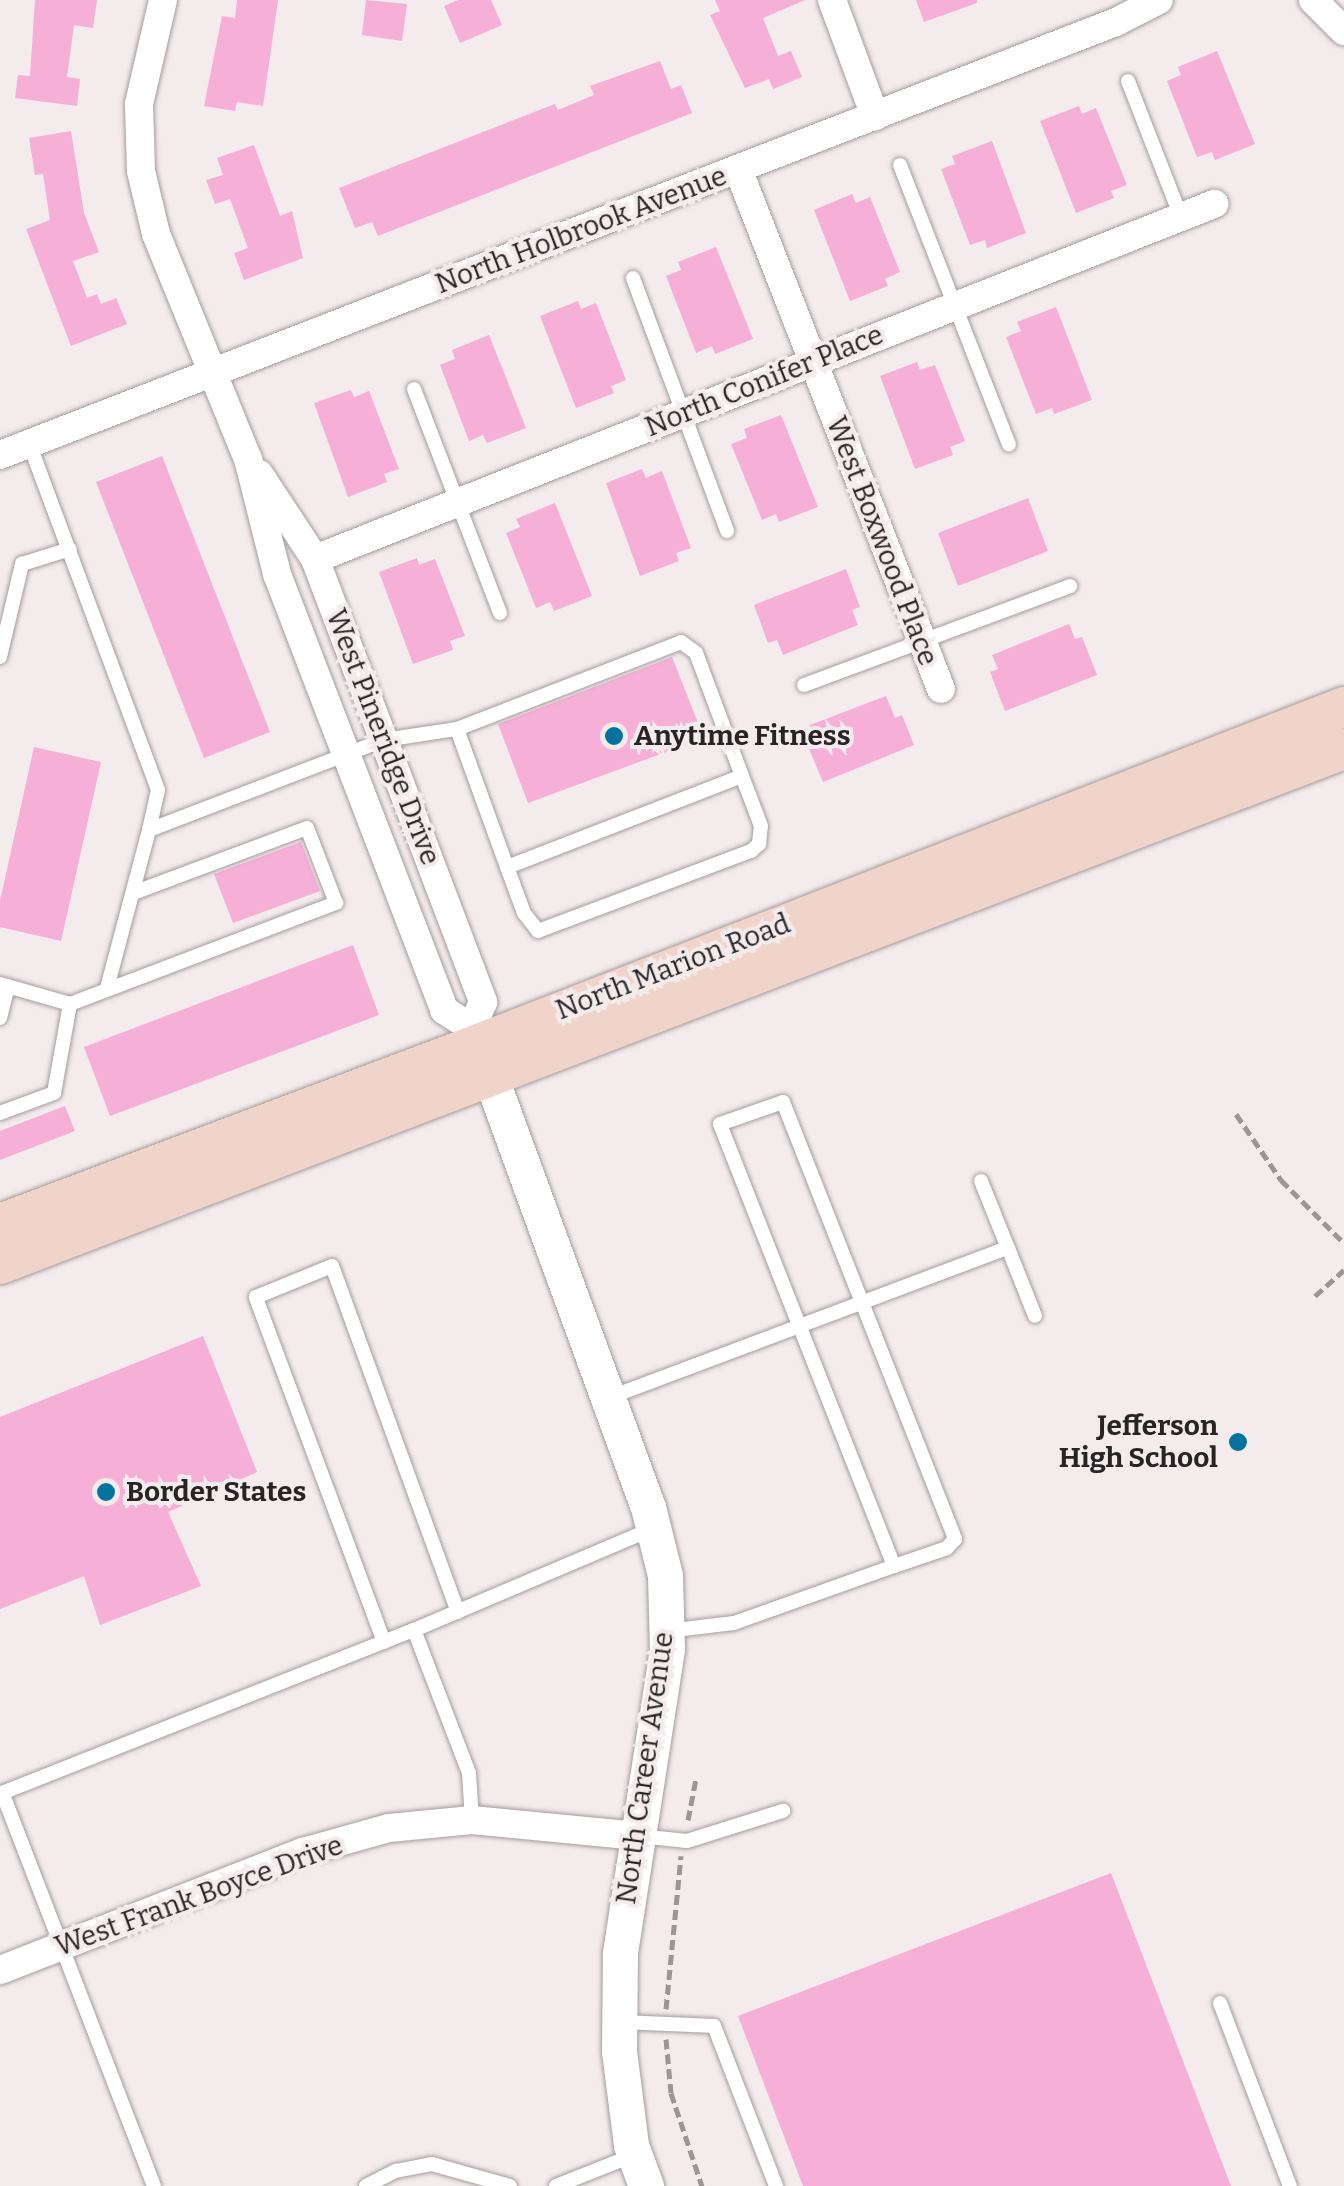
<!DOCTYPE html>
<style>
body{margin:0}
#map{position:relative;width:1344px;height:2186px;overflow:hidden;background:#f4ebec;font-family:Bitter,serif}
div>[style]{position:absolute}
.building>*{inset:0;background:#f6afd7}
.path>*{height:5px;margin-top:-2.5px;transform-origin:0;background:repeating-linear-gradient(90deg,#9b9596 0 10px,transparent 0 15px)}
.roads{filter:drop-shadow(0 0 2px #a49c9d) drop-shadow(0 0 2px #a49c9d)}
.service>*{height:14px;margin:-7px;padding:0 7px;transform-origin:7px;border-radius:7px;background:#fff}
.minor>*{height:28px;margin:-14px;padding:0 14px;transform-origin:14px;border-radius:14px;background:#fff}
.tertiary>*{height:35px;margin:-17.5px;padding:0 17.5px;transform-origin:17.5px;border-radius:17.5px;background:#fff}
.secondary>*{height:40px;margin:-20px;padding:0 20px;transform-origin:20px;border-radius:20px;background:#f1d4c9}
.dots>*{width:28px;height:28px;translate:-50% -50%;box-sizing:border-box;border:5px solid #f4ebec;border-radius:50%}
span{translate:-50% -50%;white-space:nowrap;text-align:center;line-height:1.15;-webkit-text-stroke:8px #f4ebec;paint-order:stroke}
.street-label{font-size:28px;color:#272425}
.poi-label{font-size:28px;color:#272425;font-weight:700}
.left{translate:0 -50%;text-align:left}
.right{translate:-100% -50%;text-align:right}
</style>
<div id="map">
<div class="building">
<div style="clip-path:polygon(35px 0,97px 0,93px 28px,74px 25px,67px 77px,80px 79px,77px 106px,15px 98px,18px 75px,30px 76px)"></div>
<div style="clip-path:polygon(237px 0,278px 0,263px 106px,237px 102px,235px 111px,204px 106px,222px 16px,235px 18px)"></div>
<div style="clip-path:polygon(366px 0,407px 4px,402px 41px,362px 35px)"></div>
<div style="clip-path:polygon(458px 0,491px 0,502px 25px,460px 43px,444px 6px)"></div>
<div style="clip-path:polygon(715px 0,805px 0,763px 18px,778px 56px,791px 51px,802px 77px,773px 89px,769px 79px,745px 88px,710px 15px,720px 11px)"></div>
<div style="clip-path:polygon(916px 0,977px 0,977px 3px,924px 22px)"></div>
<div style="clip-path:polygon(1217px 51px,1255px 144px,1215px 160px,1212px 152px,1197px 157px,1167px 81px,1181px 75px,1178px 67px)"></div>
<div style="clip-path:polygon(660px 61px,671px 89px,681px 85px,692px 113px,378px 236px,372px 222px,355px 228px,339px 188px,555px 104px,558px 110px,594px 95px,590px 86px)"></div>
<div style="clip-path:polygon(1079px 106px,1082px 114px,1096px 108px,1127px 185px,1111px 191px,1114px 198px,1076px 213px,1040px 121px)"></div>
<div style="clip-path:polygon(71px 131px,84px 213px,99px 252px,73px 261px,87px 298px,97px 294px,101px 304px,116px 298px,127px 324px,71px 346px,26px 229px,50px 220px,43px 174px,35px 175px,29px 138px)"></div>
<div style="clip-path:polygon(992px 141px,1026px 233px,987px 248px,985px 240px,970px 245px,941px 169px,955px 164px,952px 156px)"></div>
<div style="clip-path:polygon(254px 145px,280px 216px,292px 211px,303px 258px,244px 280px,234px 253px,248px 248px,230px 199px,215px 204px,206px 180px,223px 175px,217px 158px)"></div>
<div style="clip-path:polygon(852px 194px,856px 203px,870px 197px,900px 272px,885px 279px,888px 286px,850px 301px,814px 210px)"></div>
<div style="clip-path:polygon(716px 247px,753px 339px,715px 354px,712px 346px,696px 353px,666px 276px,681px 270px,678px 262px)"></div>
<div style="clip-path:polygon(578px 301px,581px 309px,596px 303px,626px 380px,611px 386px,614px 393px,576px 408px,540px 316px)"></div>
<div style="clip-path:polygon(1056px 307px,1092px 400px,1054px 414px,1052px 408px,1036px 414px,1006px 337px,1021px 331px,1017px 322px)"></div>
<div style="clip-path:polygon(489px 335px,526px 428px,487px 443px,483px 435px,469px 441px,440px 365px,455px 359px,452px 350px)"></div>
<div style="clip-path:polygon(917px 362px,920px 370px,935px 365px,965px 441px,950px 447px,953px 455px,915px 469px,880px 376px)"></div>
<div style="clip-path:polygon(351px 390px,354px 397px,369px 391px,399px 469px,384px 474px,387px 482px,348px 497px,314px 403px)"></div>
<div style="clip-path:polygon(781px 415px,818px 507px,779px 522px,776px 514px,762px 520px,731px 444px,747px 438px,744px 429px)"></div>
<div style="clip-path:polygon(162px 456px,270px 732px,204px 758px,96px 482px)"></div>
<div style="clip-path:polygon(642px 469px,646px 478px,662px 471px,691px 548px,676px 553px,679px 561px,640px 576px,606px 483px)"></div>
<div style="clip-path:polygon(1028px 498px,1048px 551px,958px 586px,938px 533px)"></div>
<div style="clip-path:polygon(555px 503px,592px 596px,554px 611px,550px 602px,536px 608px,506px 533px,520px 527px,516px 519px)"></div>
<div style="clip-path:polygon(417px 558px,419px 565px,435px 559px,465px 636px,450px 641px,453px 650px,413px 664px,379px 572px)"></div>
<div style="clip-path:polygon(846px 569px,860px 607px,852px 610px,858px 625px,783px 655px,777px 640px,768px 643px,754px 605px)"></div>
<div style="clip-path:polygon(1069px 624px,1075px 639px,1082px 637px,1097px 675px,1005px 711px,990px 672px,998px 669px,992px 655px)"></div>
<div style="clip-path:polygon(672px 657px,704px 738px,528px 803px,498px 724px)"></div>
<div style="clip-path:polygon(886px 696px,895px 718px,902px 715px,914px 745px,823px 782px,807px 744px,816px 740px,810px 725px)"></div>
<div style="clip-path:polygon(34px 747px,101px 762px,61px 941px,0 927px,0 901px)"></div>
<div style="clip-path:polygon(301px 842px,320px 891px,233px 923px,214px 874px)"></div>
<div style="clip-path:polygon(353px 945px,379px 1015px,110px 1116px,84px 1047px)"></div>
<div style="clip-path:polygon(65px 1106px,75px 1131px,0 1160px,0 1131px)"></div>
<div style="clip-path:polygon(203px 1336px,257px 1472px,168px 1512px,201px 1586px,100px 1625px,84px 1576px,0 1609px,0 1417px)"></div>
<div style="clip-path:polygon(1111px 1873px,1231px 2186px,803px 2186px,738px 2016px)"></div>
</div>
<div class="path">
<div style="left:1236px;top:1114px;width:80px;rotate:55.7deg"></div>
<div style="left:1281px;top:1180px;width:89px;rotate:45deg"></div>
<div style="left:1315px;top:1296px;width:39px;rotate:-42deg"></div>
<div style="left:688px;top:1820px;width:42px;rotate:-79deg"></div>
<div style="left:666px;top:2009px;width:154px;rotate:-84.4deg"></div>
<div style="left:666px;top:2039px;width:54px;rotate:84.7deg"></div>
<div style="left:671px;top:2093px;width:98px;rotate:71.6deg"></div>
</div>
<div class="roads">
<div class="service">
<div style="left:1128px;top:81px;width:146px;rotate:68.7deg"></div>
<div style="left:900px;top:165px;width:300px;rotate:68.7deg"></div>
<div style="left:633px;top:278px;width:270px;rotate:69.6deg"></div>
<div style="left:414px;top:389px;width:240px;rotate:69deg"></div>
<div style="left:29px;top:443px;width:370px;rotate:69.6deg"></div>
<div style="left:158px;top:790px;width:41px;rotate:102.7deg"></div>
<div style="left:149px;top:830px;width:252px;rotate:-21deg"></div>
<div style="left:384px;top:740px;width:74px;rotate:-8.6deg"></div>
<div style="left:457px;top:729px;width:147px;rotate:70.1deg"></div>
<div style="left:507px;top:867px;width:49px;rotate:69.7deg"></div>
<div style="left:524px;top:913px;width:23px;rotate:52deg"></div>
<div style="left:538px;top:931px;width:228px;rotate:-20.6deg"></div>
<div style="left:751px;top:851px;width:11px;rotate:-41deg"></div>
<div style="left:759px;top:844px;width:18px;rotate:-84deg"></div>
<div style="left:761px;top:826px;width:53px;rotate:-110.8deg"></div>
<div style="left:742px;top:776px;width:252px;rotate:158.8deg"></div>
<div style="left:0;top:657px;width:96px;rotate:-76.7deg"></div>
<div style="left:22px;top:564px;width:50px;rotate:-17.4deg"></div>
<div style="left:804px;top:685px;width:284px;rotate:-20.4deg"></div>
<div style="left:457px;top:729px;width:240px;rotate:-21.2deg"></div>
<div style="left:681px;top:642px;width:19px;rotate:36deg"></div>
<div style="left:696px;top:653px;width:131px;rotate:69.5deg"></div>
<div style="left:0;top:984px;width:73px;rotate:15.9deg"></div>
<div style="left:70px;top:1004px;width:90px;rotate:100.2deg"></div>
<div style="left:54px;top:1093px;width:58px;rotate:159.7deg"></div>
<div style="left:107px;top:988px;width:163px;rotate:-75.1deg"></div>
<div style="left:70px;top:1004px;width:285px;rotate:-20.8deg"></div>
<div style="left:336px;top:903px;width:80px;rotate:-111.1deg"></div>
<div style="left:307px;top:828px;width:186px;rotate:159.5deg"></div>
<div style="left:0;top:1018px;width:33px;rotate:-76deg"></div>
<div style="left:981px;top:1181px;width:72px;rotate:68.1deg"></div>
<div style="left:608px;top:1398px;width:427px;rotate:-20.6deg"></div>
<div style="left:1008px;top:1248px;width:73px;rotate:68.3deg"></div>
<div style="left:667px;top:1631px;width:67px;rotate:-6.8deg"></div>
<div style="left:734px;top:1623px;width:170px;rotate:-19.6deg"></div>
<div style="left:894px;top:1566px;width:475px;rotate:-111.5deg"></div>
<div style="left:720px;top:1124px;width:67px;rotate:-19.2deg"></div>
<div style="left:783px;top:1102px;width:470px;rotate:68.5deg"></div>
<div style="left:955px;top:1539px;width:12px;rotate:132deg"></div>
<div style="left:947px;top:1548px;width:56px;rotate:161.2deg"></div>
<div style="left:384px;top:1642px;width:368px;rotate:-110.4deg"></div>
<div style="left:256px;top:1297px;width:82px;rotate:-22.2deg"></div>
<div style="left:332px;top:1266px;width:368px;rotate:70deg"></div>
<div style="left:472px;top:1820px;width:47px;rotate:-93.7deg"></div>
<div style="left:469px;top:1773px;width:153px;rotate:-111deg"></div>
<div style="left:414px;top:1630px;width:259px;rotate:-23deg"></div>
<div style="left:639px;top:1836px;width:48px;rotate:5.9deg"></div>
<div style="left:687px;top:1841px;width:101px;rotate:-17.4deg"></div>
<div style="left:1220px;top:2003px;width:196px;rotate:69.1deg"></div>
<div style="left:622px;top:2022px;width:92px;rotate:2.5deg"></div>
<div style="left:714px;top:2026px;width:172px;rotate:68.8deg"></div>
<div style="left:154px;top:2186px;width:421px;rotate:-111.1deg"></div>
<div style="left:2px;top:1793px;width:443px;rotate:-21.6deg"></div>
<div style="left:366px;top:2186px;width:34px;rotate:-27deg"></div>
<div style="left:396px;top:2171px;width:37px;rotate:-11deg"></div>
<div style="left:432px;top:2164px;width:81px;rotate:15.8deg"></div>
<div style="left:556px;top:2186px;width:84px;rotate:-21.7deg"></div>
</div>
<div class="minor">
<div style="left:163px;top:0;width:107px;rotate:103deg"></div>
<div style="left:139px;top:104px;width:67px;rotate:88.3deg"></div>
<div style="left:141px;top:171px;width:65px;rotate:76.6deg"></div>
<div style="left:156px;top:234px;width:243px;rotate:67.8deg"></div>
<div style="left:248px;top:459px;width:119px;rotate:75.8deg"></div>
<div style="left:277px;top:574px;width:467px;rotate:69deg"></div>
<div style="left:444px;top:1010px;width:33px;rotate:33deg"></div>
<div style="left:472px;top:1028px;width:17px;rotate:66deg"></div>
<div style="left:832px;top:0;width:124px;rotate:69.7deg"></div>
<div style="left:1313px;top:0;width:44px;rotate:45deg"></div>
<div style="left:738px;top:169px;width:558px;rotate:68.68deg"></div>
<div style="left:0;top:455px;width:1197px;rotate:-21.21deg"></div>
<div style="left:1116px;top:22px;width:48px;rotate:-27.1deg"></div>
<div style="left:259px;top:474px;width:102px;rotate:56.6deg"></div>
<div style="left:315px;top:559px;width:474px;rotate:69.2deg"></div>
<div style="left:483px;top:1002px;width:28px;rotate:113deg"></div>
<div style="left:315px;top:559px;width:967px;rotate:-21.55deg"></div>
<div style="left:0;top:1970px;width:325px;rotate:-21.3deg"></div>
<div style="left:303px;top:1852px;width:89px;rotate:-15.6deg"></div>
<div style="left:389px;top:1828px;width:83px;rotate:-5.5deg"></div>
<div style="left:472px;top:1820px;width:167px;rotate:5.5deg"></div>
</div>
<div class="tertiary">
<div style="left:481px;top:1051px;width:486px;rotate:69.9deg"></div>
<div style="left:648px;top:1507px;width:70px;rotate:76deg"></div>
<div style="left:665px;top:1575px;width:74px;rotate:88.5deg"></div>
<div style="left:667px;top:1649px;width:309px;rotate:98.8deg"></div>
<div style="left:620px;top:1954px;width:97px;rotate:90.6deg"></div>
<div style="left:619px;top:2051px;width:95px;rotate:82.7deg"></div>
<div style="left:631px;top:2145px;width:44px;rotate:69.9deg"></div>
</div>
<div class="secondary">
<div style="left:0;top:1224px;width:512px;rotate:-20.6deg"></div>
<div style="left:479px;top:1044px;width:928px;rotate:-21.29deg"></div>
<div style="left:0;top:1264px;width:1439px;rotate:-20.97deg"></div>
</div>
</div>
<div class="dots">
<div style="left:614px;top:736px;background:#06729e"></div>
<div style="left:1238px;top:1442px;background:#06729e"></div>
<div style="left:106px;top:1492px;background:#06729e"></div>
</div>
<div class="street-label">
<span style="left:581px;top:230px;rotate:-21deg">North Holbrook Avenue</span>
<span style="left:764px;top:381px;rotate:-22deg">North Conifer Place</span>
<span style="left:882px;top:541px;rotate:69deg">West Boxwood Place</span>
<span style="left:383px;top:737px;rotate:69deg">West Pineridge Drive</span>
<span style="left:673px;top:967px;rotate:-21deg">North Marion Road</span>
<span style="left:645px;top:1768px;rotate:-82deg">North Career Avenue</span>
<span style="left:199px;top:1896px;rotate:-20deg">West Frank Boyce Drive</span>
</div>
<div class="poi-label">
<span class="left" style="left:634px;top:736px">Anytime Fitness</span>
<span class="right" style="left:1218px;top:1442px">Jefferson<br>High School</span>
<span class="left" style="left:126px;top:1492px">Border States</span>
</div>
</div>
